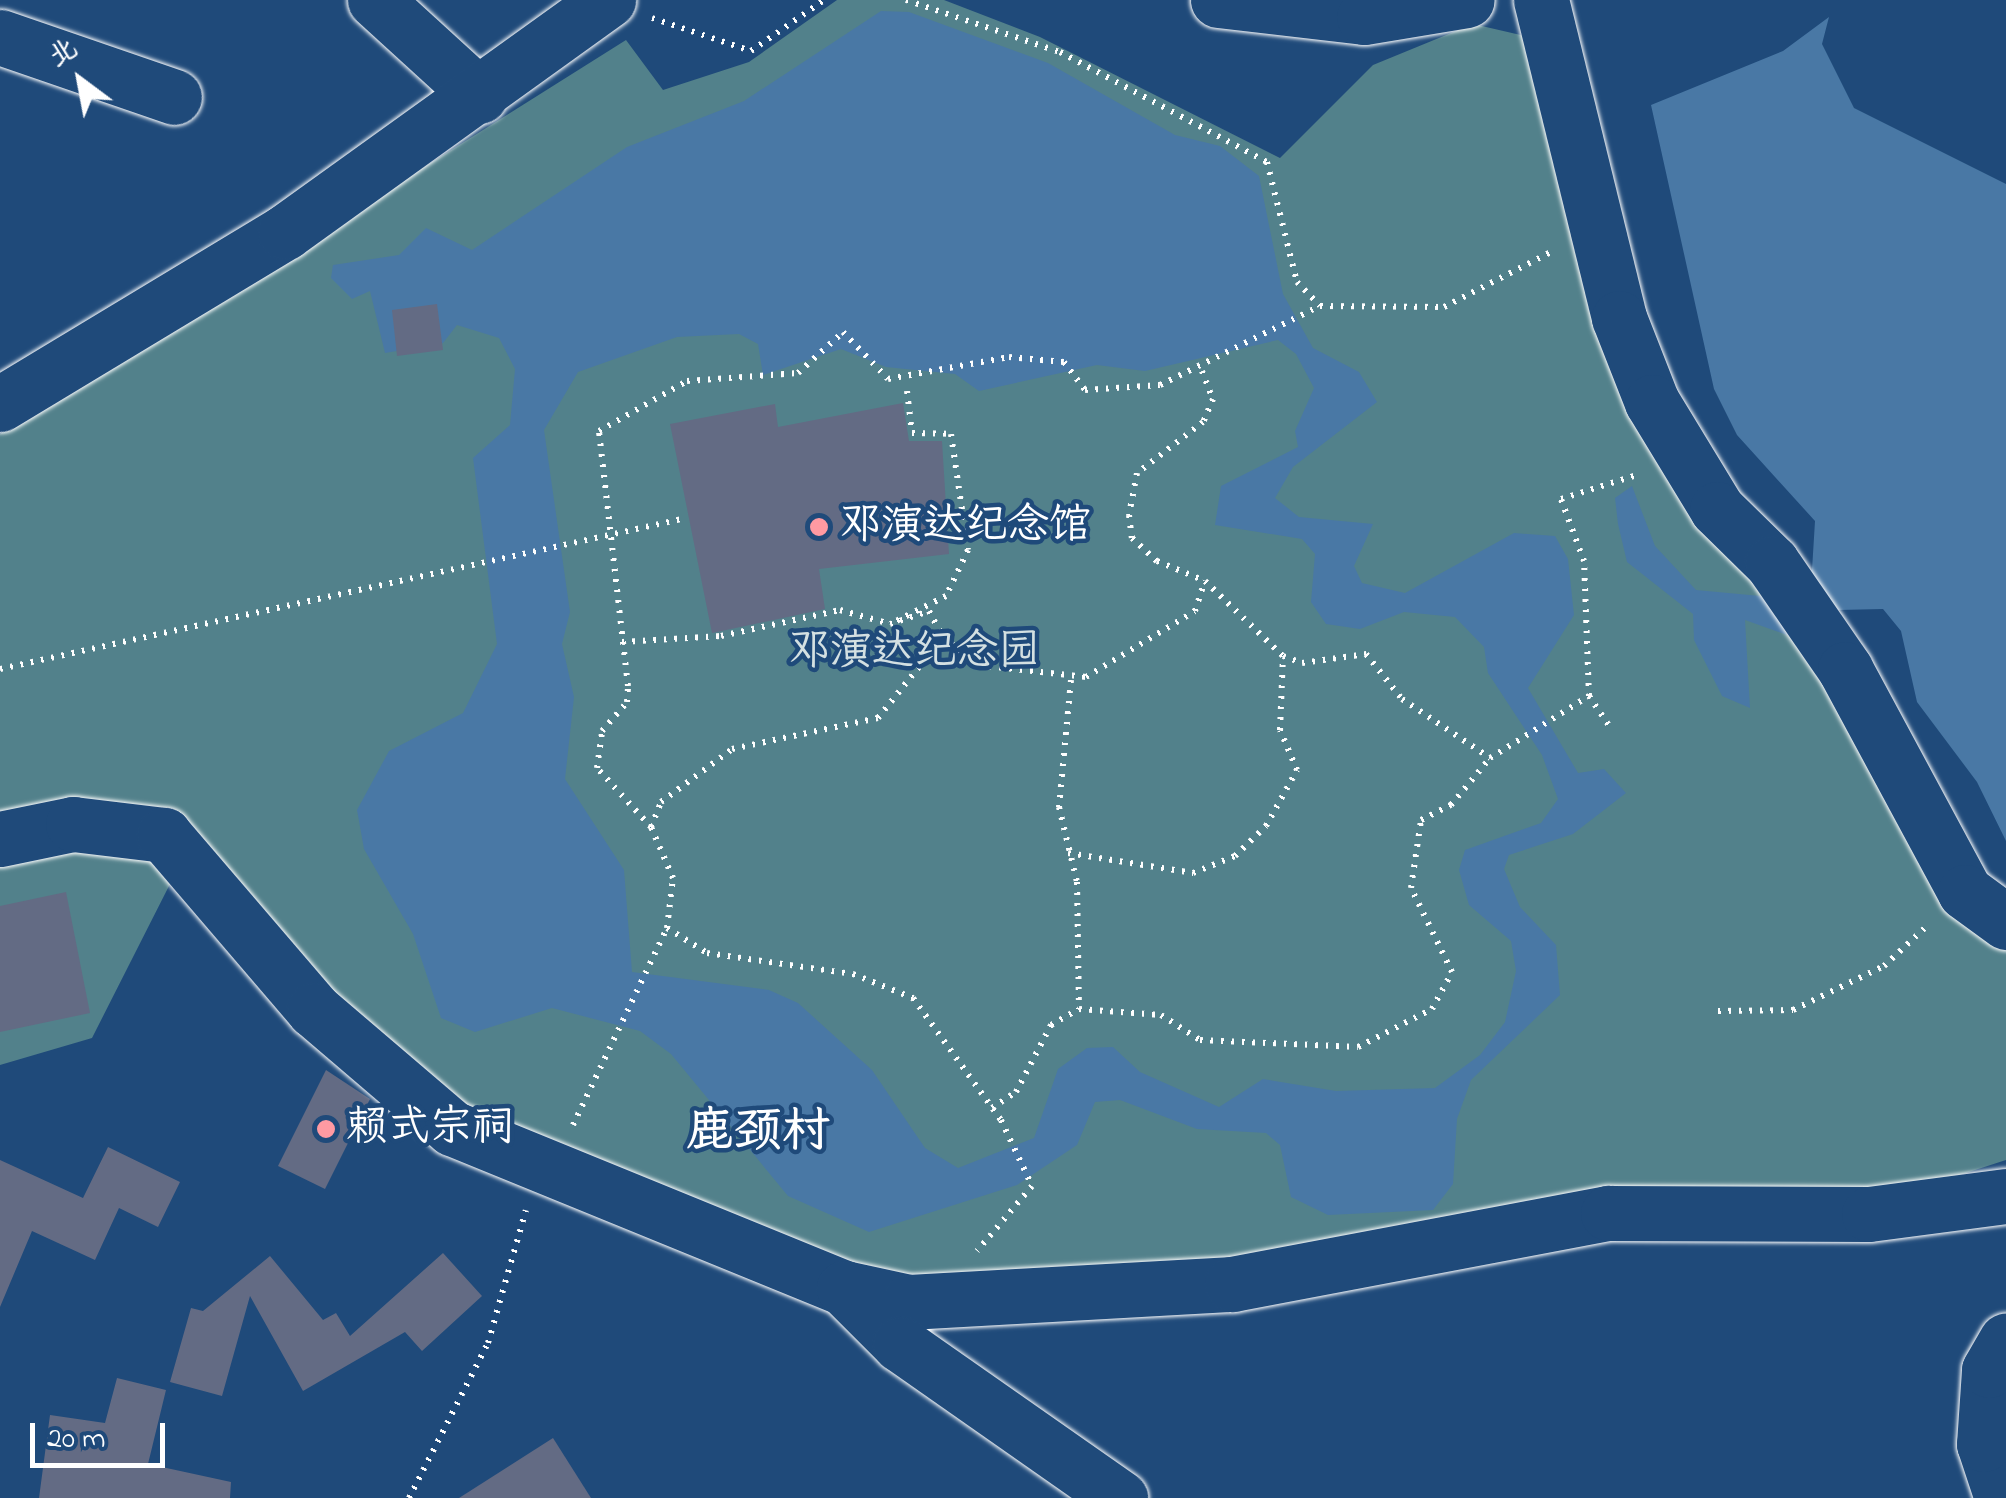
<!DOCTYPE html>
<meta charset="utf-8">
<style>
body{margin:0}
#map{position:relative;width:2006px;height:1498px;overflow:hidden;background:#1f4a7a;font-family:"Indie Flower","LXGW WenKai TC",sans-serif}
div>[style]{position:absolute}
.green>*{inset:0;background:#52818b}
.water>*{inset:0;background:#4978a5}
.building>*{inset:0;background:#636b84}
.path>*{height:6px;margin-top:-3px;transform-origin:0;background:repeating-linear-gradient(90deg,#fff 0 2.5px,transparent 0 10.5px)}
.roads{filter:drop-shadow(0 0 2px #fff) drop-shadow(0 0 2px #fff)}
.minor>*{height:55px;margin:-27.5px;padding:0 27.5px;transform-origin:27.5px;border-radius:27.5px;background:#1f4a7a}
.dots>*{width:28px;height:28px;translate:-50% -50%;box-sizing:border-box;border:5px solid #1f4a7a;border-radius:50%}
span{translate:-50% -50%;white-space:nowrap;text-align:center;line-height:1.15;-webkit-text-stroke:9px #1f4a7a;paint-order:stroke}
.poi-label{font-size:42px;color:#fff}
.left{translate:0 -50%;text-align:left}
.park-label{font-size:42px;color:#d4e0e2}
.quarter-label{font-size:48px;color:#fff;font-weight:700}
.north{position:absolute;left:30px;top:30px;width:100px;height:100px;-webkit-text-stroke:8px #1f4a7a;paint-order:stroke;rotate:328deg;font-size:28px;font-weight:700;line-height:40px;text-align:center;color:#fff}
.north::after{content:'';display:block;margin:auto;width:35px;height:45px;background:#fff;clip-path:polygon(50% 0,100% 100%,50% 72%,0 100%)}
.scale{position:absolute;left:30px;top:1423px;width:135px;height:45px;box-sizing:border-box;border:5px solid #fff;border-top:0;padding-left:12px;font-size:30px;line-height:35px;white-space:nowrap;color:#fff;-webkit-text-stroke:8px #1f4a7a;paint-order:stroke}
</style>
<div id="map">
<div class="green">
<div style="clip-path:polygon(837px 0,944px 0,1040px 37px,1280px 158px,1373px 65px,1473px 24px,1525px 36px,1702px 506px,2006px 943px,2006px 1160px,1901px 1194px,1266px 1263px,890px 1289px,550px 1170px,170px 884px,92px 1038px,0 1065px,0 434px,626px 40px,663px 90px,749px 62px)"></div>
</div>
<div class="water">
<div style="clip-path:polygon(evenodd,881px 11px,909px 12px,1048px 63px,1175px 135px,1220px 146px,1259px 176px,1283px 294px,1313px 348px,1359px 372px,1377px 402px,1293px 467px,1275px 498px,1299px 517px,1373px 524px,1354px 566px,1362px 583px,1405px 593px,1514px 533px,1555px 536px,1568px 559px,1574px 615px,1528px 688px,1578px 773px,1604px 769px,1626px 793px,1573px 834px,1509px 855px,1504px 869px,1520px 907px,1556px 945px,1560px 995px,1471px 1080px,1457px 1119px,1453px 1184px,1433px 1210px,1328px 1215px,1291px 1197px,1280px 1145px,1266px 1133px,1197px 1129px,1120px 1100px,1095px 1102px,1077px 1145px,1017px 1185px,869px 1232px,788px 1196px,671px 1054px,640px 1031px,552px 1008px,475px 1032px,441px 1018px,413px 934px,364px 849px,357px 810px,389px 751px,463px 713px,497px 644px,473px 458px,510px 425px,515px 369px,499px 338px,457px 325px,443px 343px,385px 353px,370px 291px,352px 299px,331px 278px,333px 265px,399px 255px,426px 228px,472px 250px,627px 147px,744px 101px,881px 11px,739px 334px,758px 344px,763px 375px,841px 349px,886px 367px,955px 374px,979px 391px,1097px 365px,1145px 371px,1278px 340px,1296px 354px,1314px 388px,1295px 431px,1298px 447px,1221px 486px,1215px 525px,1302px 539px,1315px 554px,1311px 602px,1326px 624px,1360px 629px,1404px 612px,1455px 617px,1484px 647px,1488px 673px,1542px 755px,1558px 799px,1541px 823px,1465px 850px,1459px 870px,1469px 905px,1511px 941px,1516px 971px,1505px 1022px,1480px 1055px,1435px 1088px,1336px 1091px,1263px 1079px,1219px 1107px,1140px 1072px,1113px 1047px,1087px 1048px,1058px 1069px,1034px 1138px,958px 1168px,925px 1148px,872px 1070px,798px 1003px,769px 990px,632px 972px,624px 870px,565px 779px,574px 697px,562px 644px,570px 612px,544px 430px,578px 372px,677px 337px,739px 334px)"></div>
<div style="clip-path:polygon(1829px 17px,1822px 44px,1854px 108px,2006px 184px,2006px 841px,1977px 782px,1917px 702px,1901px 631px,1883px 609px,1838px 610px,1801px 640px,1745px 620px,1750px 708px,1722px 696px,1694px 640px,1693px 614px,1627px 562px,1618px 524px,1615px 498px,1632px 486px,1655px 546px,1696px 590px,1771px 597px,1812px 570px,1815px 521px,1737px 435px,1714px 389px,1651px 105px,1783px 51px)"></div>
</div>
<div class="building">
<div style="clip-path:polygon(437px 304px,443px 350px,397px 356px,392px 310px)"></div>
<div style="clip-path:polygon(903px 403px,909px 441px,942px 441px,949px 554px,819px 569px,825px 609px,712px 633px,670px 424px,775px 404px,778px 427px)"></div>
<div style="clip-path:polygon(66px 892px,90px 1013px,0 1032px,0 906px)"></div>
<div style="clip-path:polygon(326px 1070px,370px 1099px,325px 1189px,278px 1166px)"></div>
<div style="clip-path:polygon(108px 1147px,180px 1182px,158px 1227px,119px 1208px,95px 1260px,32px 1231px,0 1307px,0 1160px,83px 1198px)"></div>
<div style="clip-path:polygon(443px 1253px,482px 1296px,422px 1351px,405px 1332px,303px 1391px,250px 1296px,222px 1396px,170px 1382px,191px 1308px,203px 1311px,270px 1256px,323px 1320px,336px 1313px,350px 1336px)"></div>
<div style="clip-path:polygon(117px 1378px,166px 1390px,148px 1464px,231px 1482px,230px 1498px,39px 1498px,50px 1415px,105px 1423px)"></div>
<div style="clip-path:polygon(553px 1438px,591px 1498px,459px 1498px)"></div>
</div>
<div class="path">
<div style="left:906px;top:0;width:163px;rotate:18.7deg"></div>
<div style="left:1060px;top:52px;width:234px;rotate:28deg"></div>
<div style="left:1267px;top:162px;width:124px;rotate:76deg"></div>
<div style="left:1297px;top:282px;width:33px;rotate:46deg"></div>
<div style="left:652px;top:18px;width:104px;rotate:18.4deg"></div>
<div style="left:751px;top:51px;width:89px;rotate:-34.9deg"></div>
<div style="left:1202px;top:371px;width:30px;rotate:69deg"></div>
<div style="left:1213px;top:399px;width:25px;rotate:113deg"></div>
<div style="left:1203px;top:422px;width:83px;rotate:142.3deg"></div>
<div style="left:1137px;top:473px;width:43px;rotate:100.8deg"></div>
<div style="left:1129px;top:515px;width:23px;rotate:83deg"></div>
<div style="left:1132px;top:538px;width:34px;rotate:43deg"></div>
<div style="left:1157px;top:561px;width:52px;rotate:22.6deg"></div>
<div style="left:907px;top:391px;width:42px;rotate:83.2deg"></div>
<div style="left:912px;top:433px;width:39px;rotate:1deg"></div>
<div style="left:951px;top:434px;width:117px;rotate:81.7deg"></div>
<div style="left:968px;top:550px;width:51px;rotate:115.6deg"></div>
<div style="left:946px;top:596px;width:63px;rotate:153.4deg"></div>
<div style="left:890px;top:624px;width:41px;rotate:-18.4deg"></div>
<div style="left:929px;top:611px;width:30px;rotate:62deg"></div>
<div style="left:622px;top:642px;width:99px;rotate:-3.5deg"></div>
<div style="left:721px;top:636px;width:122px;rotate:-12.3deg"></div>
<div style="left:840px;top:610px;width:52px;rotate:15.6deg"></div>
<div style="left:0;top:669px;width:702px;rotate:-12.41deg"></div>
<div style="left:1071px;top:680px;width:128px;rotate:95.4deg"></div>
<div style="left:1059px;top:807px;width:77px;rotate:76.5deg"></div>
<div style="left:1077px;top:882px;width:127px;rotate:89.1deg"></div>
<div style="left:1589px;top:696px;width:135px;rotate:-92.1deg"></div>
<div style="left:1584px;top:561px;width:66px;rotate:-110.4deg"></div>
<div style="left:1561px;top:499px;width:80px;rotate:-17.5deg"></div>
<div style="left:651px;top:827px;width:27px;rotate:-68deg"></div>
<div style="left:661px;top:802px;width:89px;rotate:-36.7deg"></div>
<div style="left:732px;top:749px;width:149px;rotate:-12deg"></div>
<div style="left:878px;top:718px;width:104px;rotate:-51.3deg"></div>
<div style="left:943px;top:637px;width:45px;rotate:38.7deg"></div>
<div style="left:978px;top:665px;width:109px;rotate:6.3deg"></div>
<div style="left:1086px;top:677px;width:127px;rotate:-31.2deg"></div>
<div style="left:1195px;top:611px;width:32px;rotate:-72deg"></div>
<div style="left:1205px;top:581px;width:108px;rotate:43.9deg"></div>
<div style="left:1283px;top:656px;width:20px;rotate:20deg"></div>
<div style="left:1302px;top:663px;width:65px;rotate:-8deg"></div>
<div style="left:1366px;top:654px;width:58px;rotate:51.3deg"></div>
<div style="left:1402px;top:699px;width:106px;rotate:33.8deg"></div>
<div style="left:1068px;top:853px;width:127px;rotate:9.1deg"></div>
<div style="left:1193px;top:873px;width:45px;rotate:-22deg"></div>
<div style="left:1235px;top:856px;width:43px;rotate:-44.1deg"></div>
<div style="left:1266px;top:826px;width:64px;rotate:-61deg"></div>
<div style="left:1297px;top:770px;width:43px;rotate:-113deg"></div>
<div style="left:1280px;top:730px;width:74px;rotate:-87.7deg"></div>
<div style="left:667px;top:928px;width:47px;rotate:32deg"></div>
<div style="left:707px;top:953px;width:148px;rotate:8.2deg"></div>
<div style="left:853px;top:974px;width:65px;rotate:21.8deg"></div>
<div style="left:913px;top:998px;width:150px;rotate:54.2deg"></div>
<div style="left:1001px;top:1120px;width:73px;rotate:64.8deg"></div>
<div style="left:1032px;top:1186px;width:85px;rotate:130.2deg"></div>
<div style="left:1718px;top:1011px;width:75px;rotate:-0.8deg"></div>
<div style="left:1793px;top:1010px;width:101px;rotate:-25.8deg"></div>
<div style="left:1884px;top:966px;width:60px;rotate:-43deg"></div>
<div style="left:992px;top:1108px;width:29px;rotate:-34deg"></div>
<div style="left:1016px;top:1092px;width:76px;rotate:-62.4deg"></div>
<div style="left:1051px;top:1025px;width:32px;rotate:-30deg"></div>
<div style="left:1079px;top:1009px;width:82px;rotate:4.2deg"></div>
<div style="left:1161px;top:1015px;width:46px;rotate:32.7deg"></div>
<div style="left:1200px;top:1040px;width:158px;rotate:2.5deg"></div>
<div style="left:1358px;top:1047px;width:83px;rotate:-27.2deg"></div>
<div style="left:1432px;top:1009px;width:42px;rotate:-61.6deg"></div>
<div style="left:1452px;top:972px;width:93px;rotate:-116deg"></div>
<div style="left:1411px;top:888px;width:69px;rotate:-81.6deg"></div>
<div style="left:1421px;top:820px;width:34px;rotate:-27deg"></div>
<div style="left:1451px;top:805px;width:61px;rotate:-50.3deg"></div>
<div style="left:1490px;top:758px;width:117px;rotate:-32.1deg"></div>
<div style="left:1589px;top:696px;width:40px;rotate:56deg"></div>
<div style="left:573px;top:1125px;width:218px;rotate:-64.5deg"></div>
<div style="left:667px;top:928px;width:50px;rotate:-83.2deg"></div>
<div style="left:673px;top:878px;width:56px;rotate:-113.3deg"></div>
<div style="left:651px;top:827px;width:80px;rotate:-132.5deg"></div>
<div style="left:597px;top:768px;width:37px;rotate:-82deg"></div>
<div style="left:602px;top:731px;width:38px;rotate:-49deg"></div>
<div style="left:627px;top:702px;width:16px;rotate:-86deg"></div>
<div style="left:628px;top:686px;width:257px;rotate:-96.5deg"></div>
<div style="left:599px;top:431px;width:101px;rotate:-29.6deg"></div>
<div style="left:687px;top:381px;width:111px;rotate:-4.1deg"></div>
<div style="left:798px;top:373px;width:61px;rotate:-42.3deg"></div>
<div style="left:843px;top:332px;width:65px;rotate:46.2deg"></div>
<div style="left:888px;top:379px;width:123px;rotate:-10.3deg"></div>
<div style="left:1009px;top:357px;width:55px;rotate:5.2deg"></div>
<div style="left:1064px;top:362px;width:35px;rotate:53deg"></div>
<div style="left:1085px;top:390px;width:75px;rotate:-3.8deg"></div>
<div style="left:1160px;top:385px;width:178px;rotate:-26.3deg"></div>
<div style="left:1320px;top:306px;width:124px;rotate:0.5deg"></div>
<div style="left:1444px;top:307px;width:123px;rotate:-27.2deg"></div>
<div style="left:409px;top:1498px;width:174px;rotate:-63deg"></div>
<div style="left:488px;top:1343px;width:138px;rotate:-74.1deg"></div>
</div>
<div class="roads">
<div class="minor">
<div style="left:375px;top:0;width:142px;rotate:42.4deg"></div>
<div style="left:1218px;top:0;width:147px;rotate:6.6deg"></div>
<div style="left:1364px;top:17px;width:104px;rotate:-9.4deg"></div>
<div style="left:1541px;top:0;width:327px;rotate:76.2deg"></div>
<div style="left:1619px;top:318px;width:90px;rotate:68.6deg"></div>
<div style="left:1652px;top:402px;width:125px;rotate:58.7deg"></div>
<div style="left:1717px;top:509px;width:77px;rotate:44.5deg"></div>
<div style="left:1772px;top:563px;width:129px;rotate:55.4deg"></div>
<div style="left:1845px;top:669px;width:253px;rotate:61.7deg"></div>
<div style="left:1965px;top:892px;width:51px;rotate:36.2deg"></div>
<div style="left:0;top:37px;width:184px;rotate:19deg"></div>
<div style="left:0;top:404px;width:333px;rotate:-31.1deg"></div>
<div style="left:285px;top:232px;width:398px;rotate:-35.7deg"></div>
<div style="left:0;top:839px;width:75px;rotate:-11.6deg"></div>
<div style="left:73px;top:824px;width:92px;rotate:6.9deg"></div>
<div style="left:164px;top:835px;width:230px;rotate:49.4deg"></div>
<div style="left:314px;top:1010px;width:182px;rotate:40.5deg"></div>
<div style="left:452px;top:1128px;width:423px;rotate:22.2deg"></div>
<div style="left:844px;top:1288px;width:66px;rotate:12.2deg"></div>
<div style="left:909px;top:1302px;width:324px;rotate:-3.2deg"></div>
<div style="left:1232px;top:1284px;width:383px;rotate:-10.7deg"></div>
<div style="left:1608px;top:1213px;width:261px;rotate:0.2deg"></div>
<div style="left:1869px;top:1214px;width:138px;rotate:-7.5deg"></div>
<div style="left:844px;top:1288px;width:79px;rotate:45deg"></div>
<div style="left:900px;top:1344px;width:269px;rotate:35deg"></div>
<div style="left:2002px;top:1498px;width:57px;rotate:-108.4deg"></div>
<div style="left:1984px;top:1444px;width:74px;rotate:-86.1deg"></div>
<div style="left:1989px;top:1370px;width:34px;rotate:-60deg"></div>
</div>
</div>
<div class="dots">
<div style="left:819px;top:527px;background:#ff9aa2"></div>
<div style="left:326px;top:1129px;background:#ff9aa2"></div>
</div>
<div class="poi-label">
<span class="left" style="left:839px;top:527px">邓演达纪念馆</span>
<span class="left" style="left:346px;top:1129px">赖式宗祠</span>
</div>
<div class="park-label">
<span style="left:914px;top:653px">邓演达纪念园</span>
</div>
<div class="quarter-label">
<span style="left:758px;top:1134px">鹿颈村</span>
</div>
<div class="north">北</div>
<div class="scale">20 m</div>
</div>
